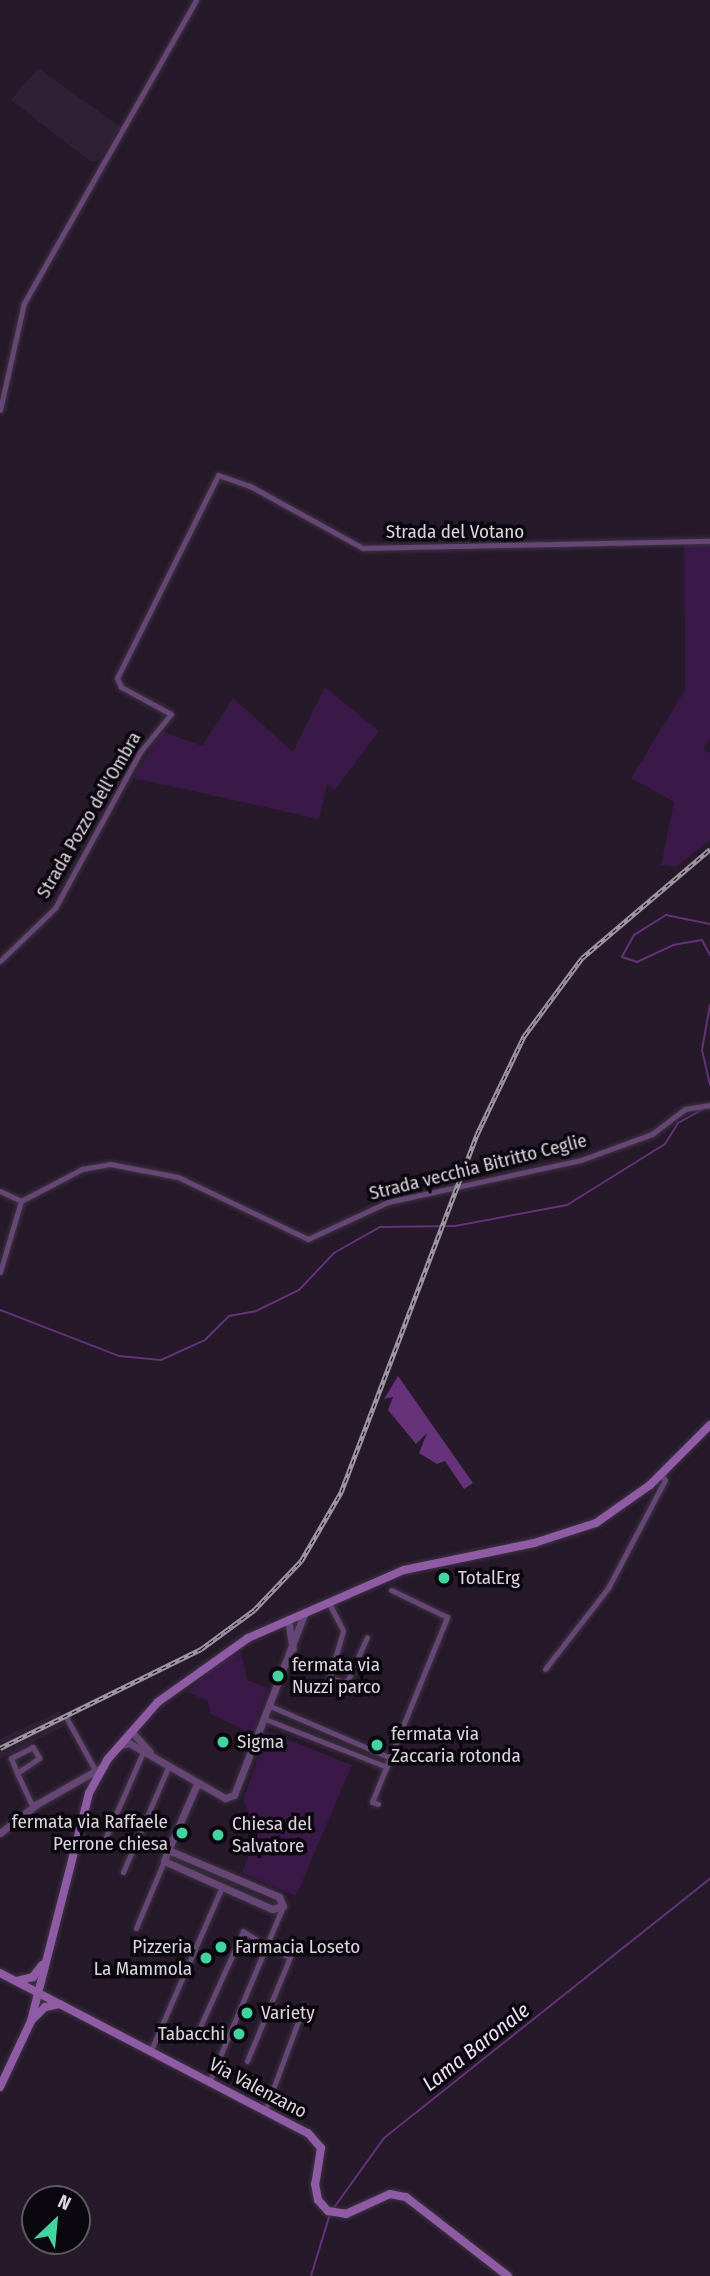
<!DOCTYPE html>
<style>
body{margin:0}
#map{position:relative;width:710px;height:2276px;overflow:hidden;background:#25192a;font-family:"Fira Sans Condensed",sans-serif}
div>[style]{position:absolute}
.built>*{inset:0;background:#302036}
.green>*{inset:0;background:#3a1848}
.forest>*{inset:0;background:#66337a}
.stream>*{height:2px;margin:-1px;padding:0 1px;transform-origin:1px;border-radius:1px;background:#643278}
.roads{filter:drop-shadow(0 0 2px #3e3343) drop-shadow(0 0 2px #3e3343)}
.minor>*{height:5px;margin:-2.5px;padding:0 2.5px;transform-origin:2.5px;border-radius:2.5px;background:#664674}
.tertiary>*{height:7px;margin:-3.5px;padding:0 3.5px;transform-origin:3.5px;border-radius:3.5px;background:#664674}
.secondary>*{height:8px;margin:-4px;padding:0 4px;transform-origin:4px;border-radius:4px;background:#8f5ba5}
.rail>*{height:4.5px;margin-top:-2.25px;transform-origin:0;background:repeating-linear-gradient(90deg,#0b070e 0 5px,#9d94a1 0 10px);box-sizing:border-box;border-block:2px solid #9d94a1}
.dots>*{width:19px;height:19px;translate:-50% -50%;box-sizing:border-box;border:4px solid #0b070e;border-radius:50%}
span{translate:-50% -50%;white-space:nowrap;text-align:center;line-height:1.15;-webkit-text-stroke:7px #0b070e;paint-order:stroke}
.street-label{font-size:19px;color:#dbd3de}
.poi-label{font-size:19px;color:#dbd3de}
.left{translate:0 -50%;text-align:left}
.right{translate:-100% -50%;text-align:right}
.water-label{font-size:21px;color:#ecdef2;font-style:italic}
.north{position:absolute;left:21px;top:2185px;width:70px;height:70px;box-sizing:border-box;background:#0b070e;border:2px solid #5e5961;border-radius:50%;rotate:26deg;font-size:19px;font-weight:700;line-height:28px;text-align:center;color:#dbd3de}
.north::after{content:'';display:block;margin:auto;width:24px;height:32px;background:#41d4a1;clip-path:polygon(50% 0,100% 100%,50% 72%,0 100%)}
</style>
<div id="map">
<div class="built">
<div style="clip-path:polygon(38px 68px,120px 127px,99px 160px,91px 162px,11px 100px)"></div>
<div style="clip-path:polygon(60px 1711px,66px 1725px,0 1759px,0 1739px)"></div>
</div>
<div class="green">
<div style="clip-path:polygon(710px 540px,710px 739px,703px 749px,710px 753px,710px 840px,676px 867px,661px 865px,674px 802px,631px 778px,685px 690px,684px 541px)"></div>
<div style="clip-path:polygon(325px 687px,379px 731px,335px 790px,327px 784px,319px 819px,133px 778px,162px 731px,202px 746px,233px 698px,293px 752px)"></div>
<div style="clip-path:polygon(241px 1652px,247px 1680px,268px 1688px,252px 1734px,211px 1714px,208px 1701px,187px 1692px,214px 1666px)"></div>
<div style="clip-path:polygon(267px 1731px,352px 1765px,296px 1896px,242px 1873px,257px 1835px,243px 1800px)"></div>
</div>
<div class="forest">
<div style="clip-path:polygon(398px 1376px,473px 1483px,464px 1489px,445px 1461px,437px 1464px,419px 1453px,427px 1433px,416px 1444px,388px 1410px,393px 1397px,384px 1399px)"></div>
</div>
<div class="stream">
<div style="left:710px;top:924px;width:45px;rotate:-168.4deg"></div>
<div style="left:666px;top:915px;width:38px;rotate:148deg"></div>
<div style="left:634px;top:935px;width:25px;rotate:119deg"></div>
<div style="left:622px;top:957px;width:16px;rotate:18deg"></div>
<div style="left:637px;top:962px;width:40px;rotate:-25deg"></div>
<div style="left:673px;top:945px;width:29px;rotate:-10deg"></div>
<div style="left:702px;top:940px;width:17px;rotate:62deg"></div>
<div style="left:710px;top:1005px;width:46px;rotate:100.1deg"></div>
<div style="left:702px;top:1050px;width:36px;rotate:77deg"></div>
<div style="left:0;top:1310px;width:128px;rotate:21.1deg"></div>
<div style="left:119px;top:1356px;width:42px;rotate:5.4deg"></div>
<div style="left:161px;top:1360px;width:48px;rotate:-24.4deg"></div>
<div style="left:205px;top:1340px;width:34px;rotate:-45deg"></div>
<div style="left:229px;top:1316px;width:27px;rotate:-10deg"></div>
<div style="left:256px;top:1311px;width:48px;rotate:-26deg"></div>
<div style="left:299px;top:1290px;width:51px;rotate:-46.6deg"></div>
<div style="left:334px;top:1253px;width:53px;rotate:-29.5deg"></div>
<div style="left:380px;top:1227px;width:75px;rotate:-0.8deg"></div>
<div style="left:455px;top:1226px;width:114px;rotate:-10.6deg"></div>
<div style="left:567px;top:1205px;width:115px;rotate:-31.9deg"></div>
<div style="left:665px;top:1144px;width:25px;rotate:-58deg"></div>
<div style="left:678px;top:1123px;width:29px;rotate:-29deg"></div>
<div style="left:333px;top:2209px;width:87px;rotate:-54.3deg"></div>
<div style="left:384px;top:2138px;width:416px;rotate:-38.5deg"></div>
<div style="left:311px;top:2276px;width:65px;rotate:-73deg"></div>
</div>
<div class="roads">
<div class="minor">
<div style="left:0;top:410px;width:110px;rotate:-77.4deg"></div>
<div style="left:24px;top:303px;width:348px;rotate:-60.4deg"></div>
<div style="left:0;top:961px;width:76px;rotate:-43.9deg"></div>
<div style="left:55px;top:908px;width:178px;rotate:-61.4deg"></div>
<div style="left:140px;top:752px;width:49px;rotate:-50.8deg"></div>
<div style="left:171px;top:714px;width:57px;rotate:-151.6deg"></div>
<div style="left:121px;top:687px;width:10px;rotate:-114deg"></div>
<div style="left:117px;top:678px;width:227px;rotate:-63.5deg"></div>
<div style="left:218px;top:475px;width:34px;rotate:19deg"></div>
<div style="left:250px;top:486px;width:129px;rotate:28.8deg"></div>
<div style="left:363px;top:548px;width:347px;rotate:-1.2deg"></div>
<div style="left:0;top:1191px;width:23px;rotate:25deg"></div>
<div style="left:21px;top:1201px;width:69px;rotate:-27.7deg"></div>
<div style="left:82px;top:1169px;width:28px;rotate:-10deg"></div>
<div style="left:110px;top:1164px;width:69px;rotate:10.8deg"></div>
<div style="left:178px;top:1177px;width:144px;rotate:25.5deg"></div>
<div style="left:308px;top:1239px;width:88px;rotate:-24.8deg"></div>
<div style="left:388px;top:1202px;width:198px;rotate:-12.3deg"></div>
<div style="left:581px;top:1160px;width:76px;rotate:-20.1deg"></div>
<div style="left:652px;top:1134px;width:41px;rotate:-37.1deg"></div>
<div style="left:685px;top:1109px;width:25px;rotate:-9deg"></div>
<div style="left:0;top:1272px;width:74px;rotate:-73.5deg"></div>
<div style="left:329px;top:1603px;width:31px;rotate:63deg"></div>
<div style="left:343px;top:1631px;width:50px;rotate:106.3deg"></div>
<div style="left:329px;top:1679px;width:18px;rotate:9deg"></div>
<div style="left:347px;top:1682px;width:49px;rotate:-66deg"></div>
<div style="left:545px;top:1669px;width:103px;rotate:-52.1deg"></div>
<div style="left:608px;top:1588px;width:122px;rotate:-62.2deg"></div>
<div style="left:665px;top:1480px;width:6px;rotate:-121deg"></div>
<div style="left:270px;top:1706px;width:132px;rotate:23.3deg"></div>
<div style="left:67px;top:1719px;width:56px;rotate:61.1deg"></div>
<div style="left:265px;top:1719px;width:131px;rotate:21.5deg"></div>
<div style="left:17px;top:1773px;width:27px;rotate:-34deg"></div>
<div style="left:39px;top:1758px;width:13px;rotate:-119deg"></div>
<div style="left:33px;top:1747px;width:25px;rotate:153deg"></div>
<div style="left:11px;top:1758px;width:16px;rotate:68deg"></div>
<div style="left:17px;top:1773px;width:38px;rotate:65deg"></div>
<div style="left:378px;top:1804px;width:6px;rotate:-162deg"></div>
<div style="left:372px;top:1802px;width:200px;rotate:-67.9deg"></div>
<div style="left:447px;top:1617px;width:62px;rotate:-154.3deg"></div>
<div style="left:105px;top:1839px;width:95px;rotate:-66.4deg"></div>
<div style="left:123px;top:1872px;width:116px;rotate:-66.7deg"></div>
<div style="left:136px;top:1928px;width:73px;rotate:-67.3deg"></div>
<div style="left:195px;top:2038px;width:117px;rotate:-65.8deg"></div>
<div style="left:243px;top:1931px;width:27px;rotate:33deg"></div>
<div style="left:151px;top:2050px;width:178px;rotate:-66.5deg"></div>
<div style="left:247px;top:2061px;width:113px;rotate:-67.5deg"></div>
<div style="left:290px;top:1957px;width:26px;rotate:-159deg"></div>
<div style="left:210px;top:2080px;width:189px;rotate:-67.2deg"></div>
<div style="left:266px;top:2108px;width:110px;rotate:-69.7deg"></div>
</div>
<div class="tertiary">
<div style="left:288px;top:1619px;width:30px;rotate:81deg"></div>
<div style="left:131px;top:1731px;width:28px;rotate:48deg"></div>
<div style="left:120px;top:1745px;width:9px;rotate:-13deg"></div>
<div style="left:129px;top:1743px;width:111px;rotate:29.8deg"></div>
<div style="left:225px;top:1798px;width:9px;rotate:-18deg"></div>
<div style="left:234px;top:1795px;width:196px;rotate:-68.8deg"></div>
<div style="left:0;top:1833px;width:47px;rotate:-38.1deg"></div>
<div style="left:37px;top:1804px;width:77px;rotate:-29.6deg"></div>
<div style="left:168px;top:1850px;width:121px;rotate:22.9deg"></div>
<div style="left:279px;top:1897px;width:10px;rotate:66deg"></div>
<div style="left:283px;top:1906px;width:11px;rotate:165deg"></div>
<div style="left:272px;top:1909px;width:118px;rotate:-156deg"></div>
<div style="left:164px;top:1861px;width:12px;rotate:-70deg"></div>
<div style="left:168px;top:1850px;width:74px;rotate:-66.2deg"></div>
</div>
<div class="secondary">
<div style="left:0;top:1973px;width:347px;rotate:27.5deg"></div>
<div style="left:308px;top:2133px;width:20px;rotate:49deg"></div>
<div style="left:321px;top:2148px;width:36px;rotate:99deg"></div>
<div style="left:315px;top:2184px;width:16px;rotate:79deg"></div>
<div style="left:318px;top:2200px;width:15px;rotate:48deg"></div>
<div style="left:328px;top:2211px;width:18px;rotate:9deg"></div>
<div style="left:346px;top:2214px;width:48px;rotate:-24.4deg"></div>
<div style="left:390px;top:2194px;width:16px;rotate:11deg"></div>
<div style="left:406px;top:2197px;width:129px;rotate:37.8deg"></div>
<div style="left:17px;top:1981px;width:16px;rotate:-14deg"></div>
<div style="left:33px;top:1977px;width:15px;rotate:-53deg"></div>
<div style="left:33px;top:2019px;width:17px;rotate:-45deg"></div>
<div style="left:45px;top:2007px;width:15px;rotate:-11deg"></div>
<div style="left:0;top:2087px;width:73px;rotate:-64.8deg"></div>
<div style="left:31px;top:2021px;width:235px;rotate:-75.7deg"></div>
<div style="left:89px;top:1793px;width:38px;rotate:-61deg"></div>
<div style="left:107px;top:1760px;width:77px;rotate:-48.7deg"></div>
<div style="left:158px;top:1702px;width:110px;rotate:-35.4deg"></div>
<div style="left:248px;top:1638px;width:170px;rotate:-23.6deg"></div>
<div style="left:404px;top:1570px;width:133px;rotate:-11.7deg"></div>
<div style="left:534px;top:1543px;width:65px;rotate:-17.9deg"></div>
<div style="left:596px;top:1523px;width:66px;rotate:-35.1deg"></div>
<div style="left:650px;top:1485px;width:85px;rotate:-45deg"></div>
</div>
</div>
<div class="rail">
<div style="left:0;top:1748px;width:224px;rotate:-26.2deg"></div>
<div style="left:201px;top:1649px;width:66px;rotate:-36.3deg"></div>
<div style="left:254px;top:1610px;width:68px;rotate:-46.2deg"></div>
<div style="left:301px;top:1561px;width:80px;rotate:-59.9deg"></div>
<div style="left:341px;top:1492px;width:383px;rotate:-69.2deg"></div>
<div style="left:477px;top:1134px;width:109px;rotate:-64.4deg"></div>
<div style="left:524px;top:1036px;width:97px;rotate:-53.4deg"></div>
<div style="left:582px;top:958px;width:168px;rotate:-40.4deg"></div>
</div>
<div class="dots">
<div style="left:444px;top:1578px;background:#41d4a1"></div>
<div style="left:278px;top:1676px;background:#41d4a1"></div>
<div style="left:223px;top:1742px;background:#41d4a1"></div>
<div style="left:377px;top:1745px;background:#41d4a1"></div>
<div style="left:182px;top:1833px;background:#41d4a1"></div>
<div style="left:218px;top:1835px;background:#41d4a1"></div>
<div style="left:221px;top:1947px;background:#41d4a1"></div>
<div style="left:206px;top:1958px;background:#41d4a1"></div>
<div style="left:247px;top:2013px;background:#41d4a1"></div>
<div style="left:239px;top:2034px;background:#41d4a1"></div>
</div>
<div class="street-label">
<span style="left:455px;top:532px">Strada del Votano</span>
<span style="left:89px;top:815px;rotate:-60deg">Strada Pozzo dell'Ombra</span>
<span style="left:478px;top:1167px;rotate:-14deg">Strada vecchia Bitritto Ceglie</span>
<span style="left:258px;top:2088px;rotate:28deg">Via Valenzano</span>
</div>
<div class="poi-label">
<span class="left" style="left:458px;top:1578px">TotalErg</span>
<span class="left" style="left:292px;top:1676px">fermata via<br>Nuzzi parco</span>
<span class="left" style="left:391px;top:1745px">fermata via<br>Zaccaria rotonda</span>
<span class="left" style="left:237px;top:1742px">Sigma</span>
<span class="right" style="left:168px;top:1833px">fermata via Raffaele<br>Perrone chiesa</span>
<span class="left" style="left:232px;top:1835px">Chiesa del<br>Salvatore</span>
<span class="right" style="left:192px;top:1958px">Pizzeria<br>La Mammola</span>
<span class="left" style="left:235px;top:1947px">Farmacia Loseto</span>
<span class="left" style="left:261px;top:2013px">Variety</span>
<span class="right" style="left:225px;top:2034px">Tabacchi</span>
</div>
<div class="water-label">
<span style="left:476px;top:2047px;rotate:-38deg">Lama Baronale</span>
</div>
<div class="north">N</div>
</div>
